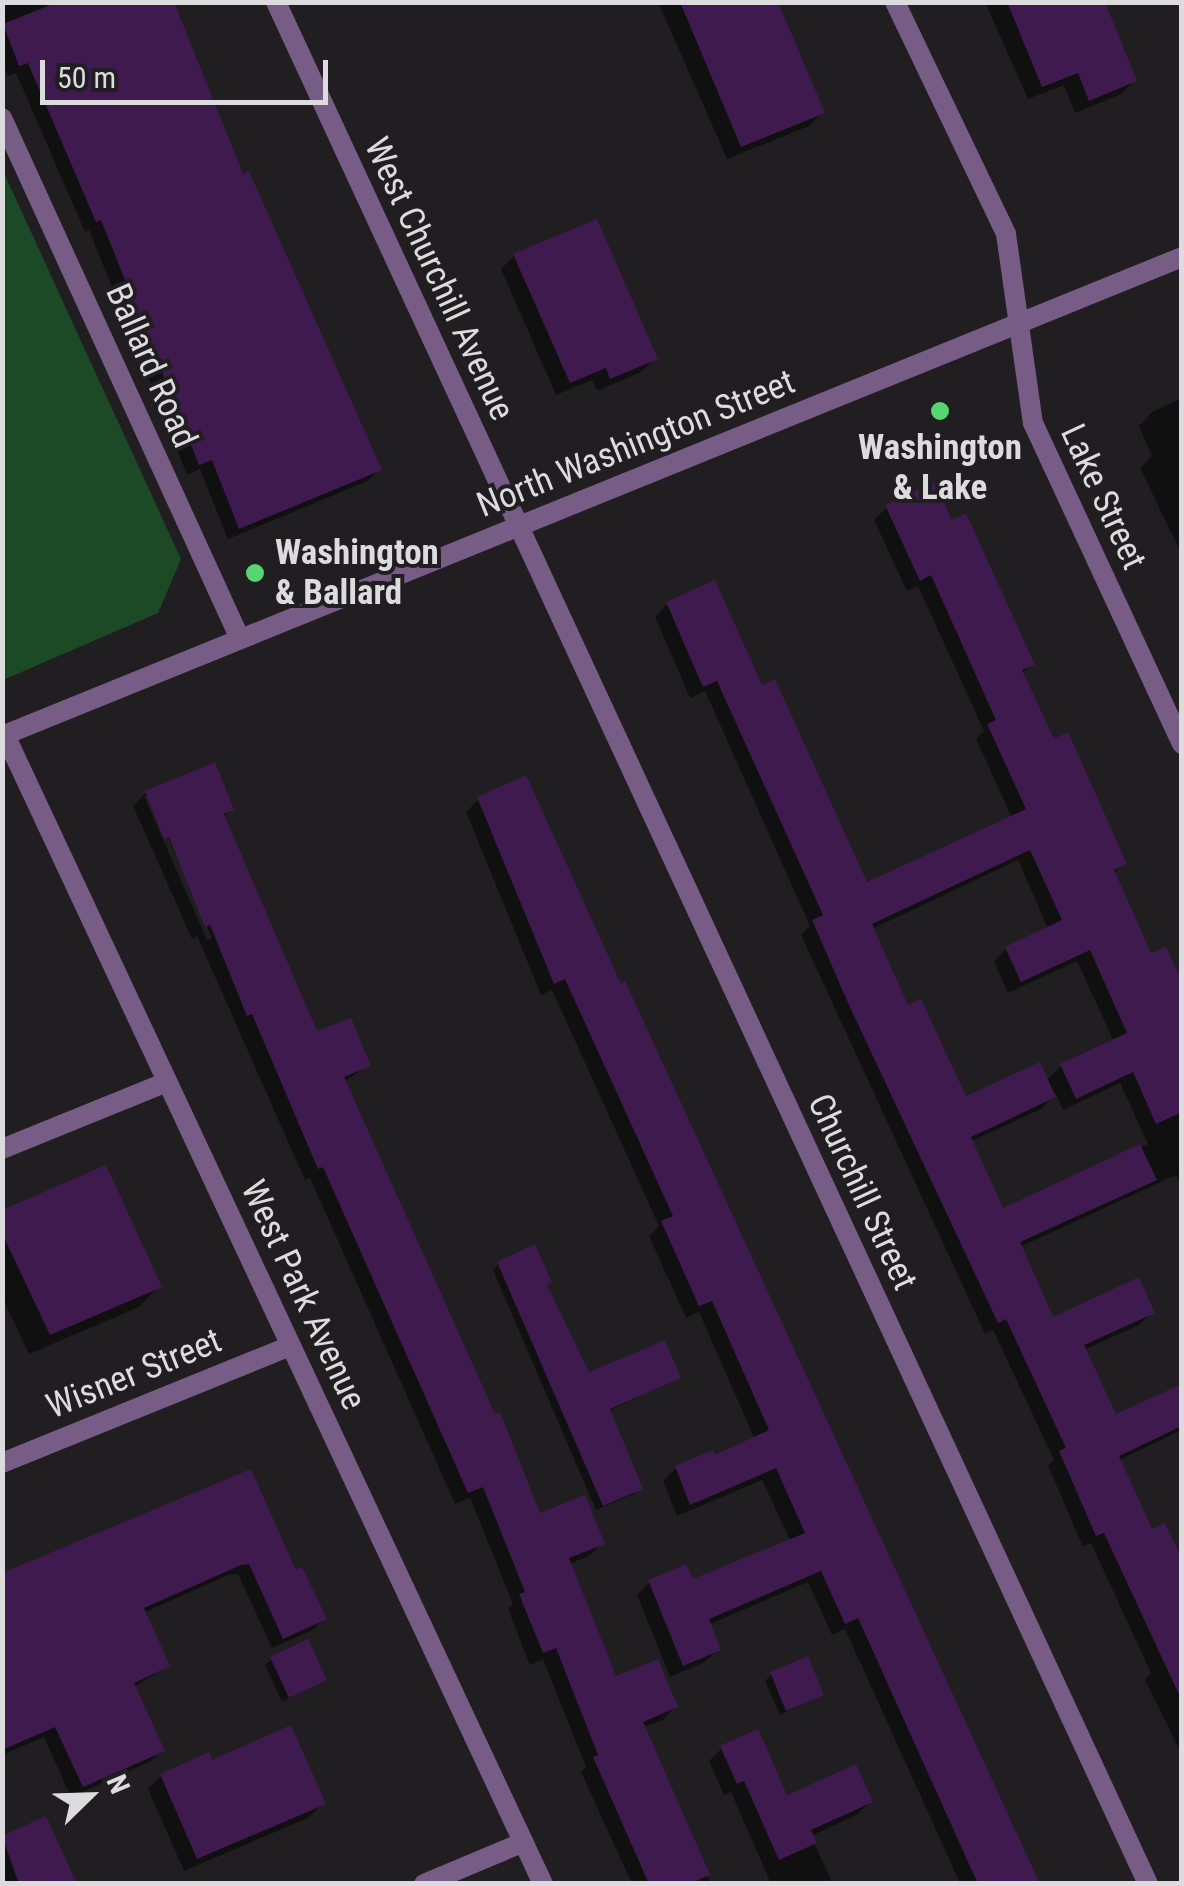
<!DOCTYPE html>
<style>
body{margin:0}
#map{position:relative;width:1184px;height:1886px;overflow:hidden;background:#201e21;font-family:"Roboto Condensed",sans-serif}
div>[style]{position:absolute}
.green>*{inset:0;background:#1d4a26}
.shadow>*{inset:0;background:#0007}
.building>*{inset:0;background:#3f1a4f}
.service>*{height:20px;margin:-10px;padding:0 10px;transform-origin:10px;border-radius:10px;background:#775c85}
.minor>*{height:20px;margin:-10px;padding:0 10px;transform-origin:10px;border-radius:10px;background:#775c85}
.tertiary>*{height:20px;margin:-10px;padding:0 10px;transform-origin:10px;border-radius:10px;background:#775c85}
.dots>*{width:28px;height:28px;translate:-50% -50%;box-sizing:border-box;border:5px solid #201e21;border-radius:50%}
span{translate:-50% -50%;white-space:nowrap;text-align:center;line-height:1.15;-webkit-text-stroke:8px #201e21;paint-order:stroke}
.street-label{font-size:35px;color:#dcdbdd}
.poi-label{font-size:35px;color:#dcdbdd;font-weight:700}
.left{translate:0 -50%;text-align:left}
.frame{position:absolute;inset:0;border:5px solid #dcdbdd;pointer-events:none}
.north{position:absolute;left:40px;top:1746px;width:100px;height:100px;-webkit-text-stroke:8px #201e21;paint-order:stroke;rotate:67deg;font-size:28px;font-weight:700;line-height:40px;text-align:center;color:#dcdbdd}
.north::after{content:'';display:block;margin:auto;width:35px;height:45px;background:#dcdbdd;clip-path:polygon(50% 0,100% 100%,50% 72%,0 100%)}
.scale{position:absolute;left:40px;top:60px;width:288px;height:45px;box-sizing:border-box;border:5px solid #dcdbdd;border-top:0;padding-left:12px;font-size:30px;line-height:35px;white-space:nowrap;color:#dcdbdd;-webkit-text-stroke:8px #201e21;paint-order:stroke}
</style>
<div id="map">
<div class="green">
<div style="clip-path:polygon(3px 171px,181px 559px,158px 613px,3px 680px)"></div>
</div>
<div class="shadow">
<div style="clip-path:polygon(2px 2px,166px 2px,241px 177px,379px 470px,368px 481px,228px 539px,200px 469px,187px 475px,89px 230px,85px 232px,16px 73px,8px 76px,2px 63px)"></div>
<div style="clip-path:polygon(658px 2px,775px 2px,822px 112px,809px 126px,727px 159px)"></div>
<div style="clip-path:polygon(985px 2px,1100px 2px,1134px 81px,1121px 94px,1075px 113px,1064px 85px,1028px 99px)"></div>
<div style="clip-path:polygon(514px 256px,655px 358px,641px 372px,597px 391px,592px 380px,556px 395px,501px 269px)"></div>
<div style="clip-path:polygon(1182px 398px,1182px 555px,1140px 468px,1152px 456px,1139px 426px,1152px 412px)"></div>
<div style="clip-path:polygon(evenodd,887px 507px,951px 523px,1032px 664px,1021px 675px,1053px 742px,1124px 863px,1113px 874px,1150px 957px,1182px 987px,1182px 1187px,1176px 1175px,1020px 1247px,1052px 1320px,1152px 1312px,1139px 1325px,1084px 1350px,1115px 1417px,1182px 1385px,1182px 1430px,1119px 1460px,1151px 1532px,1182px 1565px,1182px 1755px,1145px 1680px,1151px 1673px,1091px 1543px,1083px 1547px,1048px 1466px,1054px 1460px,993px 1330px,985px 1334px,801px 935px,810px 926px,705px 691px,690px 698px,655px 617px,667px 604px,760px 688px,866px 886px,1012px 818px,976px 739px,984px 731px,918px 586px,907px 591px,874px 520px,887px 507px,1018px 860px,1048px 929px,1006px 949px,994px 962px,1008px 993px,1077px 961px,1114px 1042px,1061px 1066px,1046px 1081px,965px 1099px,907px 1008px,872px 929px,1018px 860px,887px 507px,1120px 1083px,1148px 1144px,1001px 1211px,970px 1142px,1041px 1109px,1056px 1094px,1063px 1110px,1120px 1083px)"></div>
<div style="clip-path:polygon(evenodd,146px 793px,232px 809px,223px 818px,316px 1035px,368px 1065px,344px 1082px,539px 1517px,602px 1543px,589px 1556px,569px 1564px,615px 1679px,675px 1707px,663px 1720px,643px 1727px,711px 1884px,632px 1884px,581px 1772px,586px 1767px,543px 1659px,530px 1665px,508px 1609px,513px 1604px,470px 1498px,455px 1504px,310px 1178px,305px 1180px,197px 936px,192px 939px,133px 806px,146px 793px,144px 796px,150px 796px,212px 938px,207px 940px,144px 796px)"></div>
<div style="clip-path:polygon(479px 799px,1037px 1884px,954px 1884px,959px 1881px,845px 1629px,832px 1635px,808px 1582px,708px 1625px,718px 1649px,705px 1662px,670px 1677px,637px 1595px,650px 1582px,692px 1583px,791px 1542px,762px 1480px,677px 1516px,663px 1481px,676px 1468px,714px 1459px,755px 1440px,699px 1312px,686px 1318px,649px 1236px,659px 1226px,552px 990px,541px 995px,466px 812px)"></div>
<div style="clip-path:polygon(2px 1214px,159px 1286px,139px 1307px,29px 1354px,2px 1297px)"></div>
<div style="clip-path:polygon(499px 1264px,545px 1286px,588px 1375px,678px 1378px,609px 1411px,640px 1488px,634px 1494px,596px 1510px,493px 1270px)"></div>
<div style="clip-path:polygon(250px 1473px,295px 1573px,324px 1619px,313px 1630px,272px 1648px,238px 1574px,228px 1575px,143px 1613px,167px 1666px,134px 1687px,162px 1750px,151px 1761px,71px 1797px,44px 1737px,2px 1755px,2px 1575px)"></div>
<div style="clip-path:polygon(272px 1659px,324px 1680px,282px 1702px,265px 1665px)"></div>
<div style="clip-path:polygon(771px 1675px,822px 1694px,780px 1715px,765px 1681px)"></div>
<div style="clip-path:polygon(722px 1748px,786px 1799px,870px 1802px,857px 1815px,811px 1836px,833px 1884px,771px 1884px,731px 1792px,724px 1795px,709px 1761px)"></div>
<div style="clip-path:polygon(211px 1763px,323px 1803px,310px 1817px,184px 1871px,148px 1789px,161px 1776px)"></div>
<div style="clip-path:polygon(2px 1837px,74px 1884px,2px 1884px)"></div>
</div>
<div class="building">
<div style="clip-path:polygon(58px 2px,174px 2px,243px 174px,249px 171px,382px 470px,239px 529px,212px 460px,199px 465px,101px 220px,96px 222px,28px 63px,19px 66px,3px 24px)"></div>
<div style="clip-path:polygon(680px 2px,778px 2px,825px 113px,741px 147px)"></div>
<div style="clip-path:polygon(1007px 2px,1105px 2px,1137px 81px,1089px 101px,1078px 73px,1042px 87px)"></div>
<div style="clip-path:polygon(597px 219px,658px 359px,610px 379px,606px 368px,570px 383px,513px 254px)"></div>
<div style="clip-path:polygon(935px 482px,952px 520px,966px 513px,1035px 665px,1022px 670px,1054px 739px,1068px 732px,1127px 864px,1114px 870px,1151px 953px,1166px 947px,1182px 981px,1182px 1112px,1156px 1124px,1133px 1072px,1076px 1099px,1060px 1064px,1127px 1033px,1090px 950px,1021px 982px,1005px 947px,1062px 920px,1030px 850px,872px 924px,908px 1005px,921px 999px,966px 1096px,1040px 1062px,1056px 1097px,971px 1137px,1003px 1208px,1140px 1144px,1157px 1180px,1020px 1242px,1053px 1317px,1139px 1277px,1155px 1313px,1084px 1345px,1116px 1414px,1182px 1384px,1182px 1426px,1119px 1456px,1152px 1529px,1165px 1523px,1182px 1559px,1182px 1701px,1104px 1533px,1096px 1536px,1059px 1451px,1066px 1448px,1006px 1319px,998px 1323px,849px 1005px,812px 920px,823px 915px,717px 681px,703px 687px,666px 602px,715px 580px,762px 685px,775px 679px,867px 882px,1026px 809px,987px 724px,996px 720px,931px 575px,920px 581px,885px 505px)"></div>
<div style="clip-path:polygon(215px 762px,234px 810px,224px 814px,317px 1031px,351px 1018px,371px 1066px,344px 1077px,495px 1414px,500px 1412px,540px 1513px,585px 1495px,605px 1544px,569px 1558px,616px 1676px,658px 1659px,678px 1707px,643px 1722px,710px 1875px,688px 1884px,649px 1884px,593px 1757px,598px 1755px,556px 1648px,543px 1653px,519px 1594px,525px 1592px,483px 1487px,468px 1493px,323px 1167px,318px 1169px,252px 1014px,247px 1016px,210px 925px,205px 927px,169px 837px,164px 839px,145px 791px)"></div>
<div style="clip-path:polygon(526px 775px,621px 984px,625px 981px,1040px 1884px,978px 1884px,858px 1618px,845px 1624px,821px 1571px,709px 1619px,721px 1650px,683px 1666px,648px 1580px,686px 1564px,693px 1579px,805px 1533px,776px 1468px,690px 1505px,675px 1466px,713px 1450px,715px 1455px,769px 1430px,712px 1301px,699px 1306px,661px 1221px,673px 1216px,565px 979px,554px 984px,477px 797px)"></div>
<div style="clip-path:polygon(106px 1165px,162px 1287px,50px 1335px,2px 1233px,2px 1210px)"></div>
<div style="clip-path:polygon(535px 1244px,552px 1282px,547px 1285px,589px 1372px,665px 1340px,681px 1378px,610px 1409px,643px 1489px,603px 1506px,497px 1262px)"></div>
<div style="clip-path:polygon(251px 1469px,296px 1570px,302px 1567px,327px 1619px,283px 1639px,249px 1564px,241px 1565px,144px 1608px,170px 1666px,134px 1683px,165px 1751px,83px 1787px,55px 1727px,2px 1750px,2px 1573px)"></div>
<div style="clip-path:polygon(308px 1639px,327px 1680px,289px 1698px,270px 1657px)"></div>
<div style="clip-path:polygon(808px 1656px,824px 1695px,786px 1711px,770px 1672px)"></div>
<div style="clip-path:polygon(291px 1725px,326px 1804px,197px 1859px,160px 1774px,209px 1752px,212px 1760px)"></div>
<div style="clip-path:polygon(758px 1729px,787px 1795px,856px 1764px,873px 1802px,811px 1830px,817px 1843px,779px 1860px,744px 1781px,737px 1784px,720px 1746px)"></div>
<div style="clip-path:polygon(46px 1816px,77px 1884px,19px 1884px,2px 1836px)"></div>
</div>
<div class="service">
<div style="left:2px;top:1149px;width:178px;rotate:-22.1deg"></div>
</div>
<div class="minor">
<div style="left:276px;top:2px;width:2074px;rotate:65.14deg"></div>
<div style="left:895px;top:2px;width:257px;rotate:64.4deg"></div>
<div style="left:1006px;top:234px;width:191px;rotate:81.9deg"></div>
<div style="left:1033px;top:423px;width:354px;rotate:65.1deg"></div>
<div style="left:5px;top:735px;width:1269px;rotate:64.91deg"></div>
<div style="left:2px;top:1463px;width:311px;rotate:-22.1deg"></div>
<div style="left:424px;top:1884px;width:108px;rotate:-22.8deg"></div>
</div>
<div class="tertiary">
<div style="left:2px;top:118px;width:573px;rotate:65.45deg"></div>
<div style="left:2px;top:736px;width:1274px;rotate:-22.09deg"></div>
</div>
<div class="dots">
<div style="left:940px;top:411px;background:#56d671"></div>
<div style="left:255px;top:573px;background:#56d671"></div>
</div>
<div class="street-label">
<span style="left:439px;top:279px;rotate:65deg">West Churchill Avenue</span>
<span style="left:151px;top:366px;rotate:66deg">Ballard Road</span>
<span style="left:636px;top:444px;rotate:-22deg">North Washington Street</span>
<span style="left:1103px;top:497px;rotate:65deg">Lake Street</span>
<span style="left:862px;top:1192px;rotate:65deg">Churchill Street</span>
<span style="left:303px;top:1295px;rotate:65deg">West Park Avenue</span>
<span style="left:134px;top:1374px;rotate:-22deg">Wisner Street</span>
</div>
<div class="poi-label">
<span style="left:940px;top:468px">Washington<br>&amp; Lake</span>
<span class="left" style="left:275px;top:573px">Washington<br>&amp; Ballard</span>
</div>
<div class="frame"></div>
<div class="north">N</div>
<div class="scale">50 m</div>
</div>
